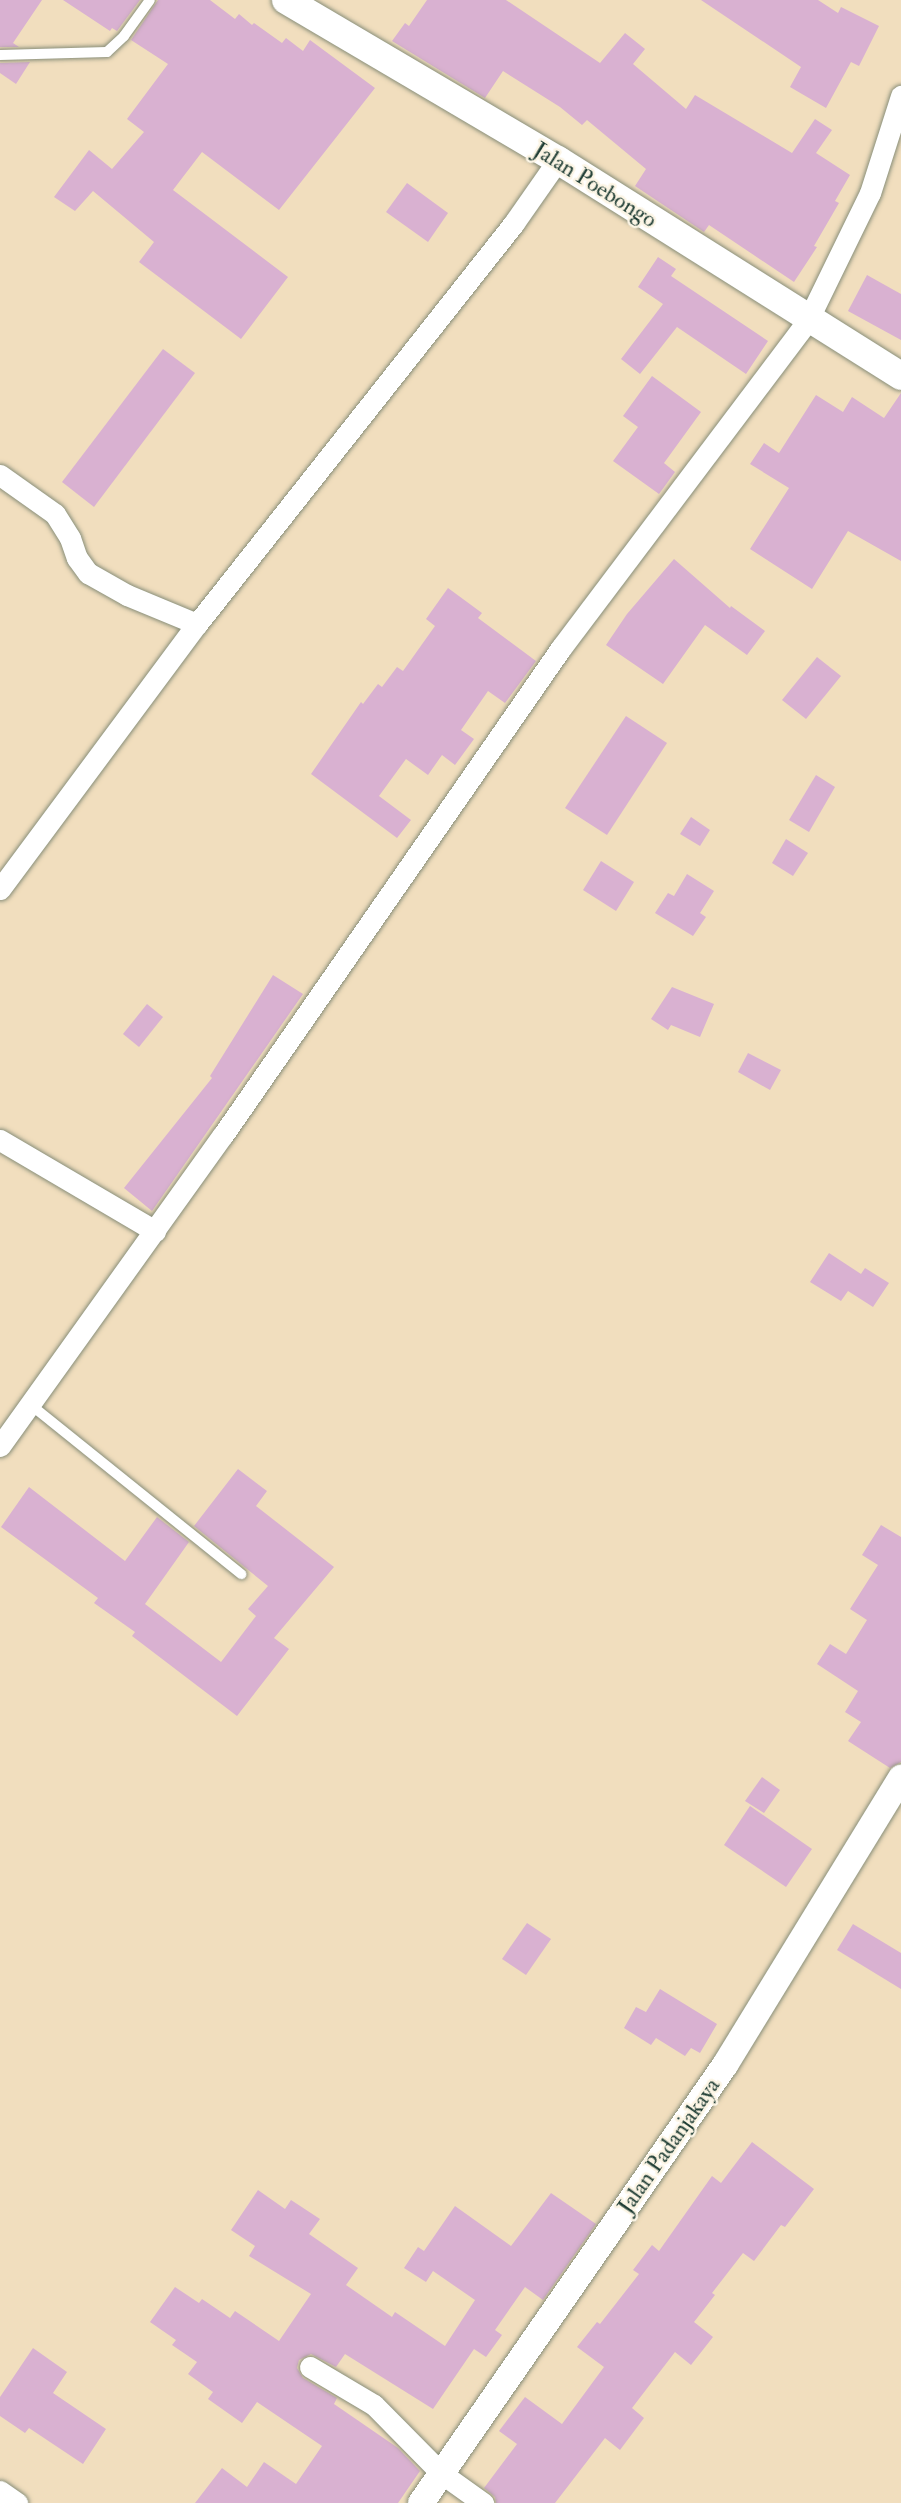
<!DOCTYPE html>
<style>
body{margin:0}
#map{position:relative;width:901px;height:2503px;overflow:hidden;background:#f1debe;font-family:"IM FELL Double Pica",serif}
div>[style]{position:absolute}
.building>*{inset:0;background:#d9b1d1}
.roads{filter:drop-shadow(0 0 2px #888e79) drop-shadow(0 0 2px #888e79)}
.service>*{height:10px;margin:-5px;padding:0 5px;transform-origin:5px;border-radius:5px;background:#fff}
.minor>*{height:21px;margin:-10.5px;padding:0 10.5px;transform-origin:10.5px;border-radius:10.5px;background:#fff}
.tertiary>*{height:26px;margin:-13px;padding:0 13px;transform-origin:13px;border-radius:13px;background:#fff}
.secondary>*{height:28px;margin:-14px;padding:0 14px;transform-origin:14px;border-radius:14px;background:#fff}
span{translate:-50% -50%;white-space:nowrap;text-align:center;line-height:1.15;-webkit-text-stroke:5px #fcf5e5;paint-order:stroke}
.street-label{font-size:23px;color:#1f3d34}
</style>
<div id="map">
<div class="building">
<div style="clip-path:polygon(0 0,42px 0,13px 43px,19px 47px,0 47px)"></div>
<div style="clip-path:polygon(63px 0,140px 0,117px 31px,112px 28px,110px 31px)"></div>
<div style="clip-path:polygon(158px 0,210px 0,235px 19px,239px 14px,252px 25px,254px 23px,282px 43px,286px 38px,303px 51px,310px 40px,375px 88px,279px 210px,202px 152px,173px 190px,288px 277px,241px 339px,139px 262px,154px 242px,93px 191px,75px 211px,54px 197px,89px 150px,112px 169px,144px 132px,127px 119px,168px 64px,131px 40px)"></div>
<div style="clip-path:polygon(427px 0,506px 0,600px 63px,625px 33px,645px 49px,633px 64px,686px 109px,695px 95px,792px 153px,815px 119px,832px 130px,816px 153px,850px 175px,835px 201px,839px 203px,814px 246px,817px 247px,794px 282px,709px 225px,704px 232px,635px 186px,646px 169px,587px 120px,582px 125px,560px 107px,503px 71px,485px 98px,392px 41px,405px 23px,409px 26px)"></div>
<div style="clip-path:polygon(701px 0,818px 0,838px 13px,841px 7px,879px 26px,859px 66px,851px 62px,826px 108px,790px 87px,801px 67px)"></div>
<div style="clip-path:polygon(30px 62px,16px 84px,0 73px,0 63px)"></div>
<div style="clip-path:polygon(407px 183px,448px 213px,428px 242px,386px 212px)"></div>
<div style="clip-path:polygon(658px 257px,676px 269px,671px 276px,768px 341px,746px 374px,677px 327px,640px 374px,621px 359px,663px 304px,638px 287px)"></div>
<div style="clip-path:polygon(867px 275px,901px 294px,901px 340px,848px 311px)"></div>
<div style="clip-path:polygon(163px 349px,195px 373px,94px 507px,62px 482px)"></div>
<div style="clip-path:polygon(652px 376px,701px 412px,664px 463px,675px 472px,659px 494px,613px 461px,638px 427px,623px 416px)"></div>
<div style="clip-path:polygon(901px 393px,901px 561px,848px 531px,812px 589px,750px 549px,789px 488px,750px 464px,764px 443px,779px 453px,816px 395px,843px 412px,852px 397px,884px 418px)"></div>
<div style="clip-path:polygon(674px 559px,730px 608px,731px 606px,765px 631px,747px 655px,705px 625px,663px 684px,606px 645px,627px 614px)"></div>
<div style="clip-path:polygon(448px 588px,482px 613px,478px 618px,536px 661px,505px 703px,488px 691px,461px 730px,474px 739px,455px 765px,442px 755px,428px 775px,406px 759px,379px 796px,411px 820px,397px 838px,311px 774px,361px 702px,363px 704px,378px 684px,382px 687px,397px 667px,403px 671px,435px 626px,426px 619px)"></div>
<div style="clip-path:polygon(817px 657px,841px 676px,806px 719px,782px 700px)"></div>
<div style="clip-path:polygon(626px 716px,667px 743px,607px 835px,565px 808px)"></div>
<div style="clip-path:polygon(816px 775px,835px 787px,809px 832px,789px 820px)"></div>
<div style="clip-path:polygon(691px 817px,710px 830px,700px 846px,680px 834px)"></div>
<div style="clip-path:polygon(786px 839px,808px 853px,793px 876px,772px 863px)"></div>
<div style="clip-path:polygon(601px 861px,634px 882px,616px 911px,583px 890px)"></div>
<div style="clip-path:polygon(687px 874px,714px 891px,700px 913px,706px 917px,693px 936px,655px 913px,668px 893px,674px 896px)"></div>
<div style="clip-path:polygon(273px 975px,303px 994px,152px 1211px,124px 1188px,212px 1078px,210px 1076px)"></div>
<div style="clip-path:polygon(672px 987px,714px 1004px,700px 1037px,671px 1025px,668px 1030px,651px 1019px)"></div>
<div style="clip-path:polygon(147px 1004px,163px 1017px,139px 1047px,123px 1034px)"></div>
<div style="clip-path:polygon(748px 1053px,781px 1070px,770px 1090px,738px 1072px)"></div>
<div style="clip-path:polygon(829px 1253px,861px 1274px,865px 1268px,889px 1283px,873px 1307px,848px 1291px,841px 1301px,810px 1282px)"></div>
<div style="clip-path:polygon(238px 1469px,267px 1491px,256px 1506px,334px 1567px,274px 1638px,289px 1649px,237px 1716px,132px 1636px,135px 1632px,94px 1603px,98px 1598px,1px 1527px,29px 1487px,125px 1561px,157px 1517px,189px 1542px,145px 1604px,221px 1662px,256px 1616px,248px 1609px,268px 1586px,194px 1526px)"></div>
<div style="clip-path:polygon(881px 1525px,901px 1537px,901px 1762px,890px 1768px,848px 1741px,861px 1722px,845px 1712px,858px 1691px,817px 1664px,830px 1644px,846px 1654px,867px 1620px,850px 1609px,878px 1565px,862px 1555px)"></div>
<div style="clip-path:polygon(762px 1777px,780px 1790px,764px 1813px,745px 1801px)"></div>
<div style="clip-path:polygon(750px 1806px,812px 1849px,786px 1887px,724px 1845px)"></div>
<div style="clip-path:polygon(527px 1923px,551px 1939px,526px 1975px,502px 1959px)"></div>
<div style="clip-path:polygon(853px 1924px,901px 1953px,901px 1989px,837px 1950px)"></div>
<div style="clip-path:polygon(660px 1989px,717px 2024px,700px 2053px,691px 2048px,685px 2056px,656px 2038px,651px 2045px,624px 2028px,636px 2007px,646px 2012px)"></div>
<div style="clip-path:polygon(752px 2142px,814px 2189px,785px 2227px,781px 2225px,754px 2261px,743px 2253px,712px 2293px,715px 2295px,694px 2322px,713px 2337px,691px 2365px,675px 2352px,632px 2408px,644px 2418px,620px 2450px,605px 2438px,555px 2503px,496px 2503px,495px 2497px,484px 2488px,517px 2444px,499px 2431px,525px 2397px,562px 2424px,604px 2367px,577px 2347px,597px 2322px,600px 2324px,639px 2274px,633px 2270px,652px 2245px,659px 2251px,712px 2176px,721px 2183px)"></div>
<div style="clip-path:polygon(258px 2190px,285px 2209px,291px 2200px,320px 2219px,309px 2234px,358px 2268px,346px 2285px,392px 2317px,395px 2312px,445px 2346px,475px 2300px,433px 2271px,426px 2282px,404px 2268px,418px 2247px,424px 2251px,455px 2206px,511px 2246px,551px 2193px,596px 2224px,543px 2300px,525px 2287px,495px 2330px,502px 2335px,486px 2357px,474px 2349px,433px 2409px,345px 2354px,336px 2367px,311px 2354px,299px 2360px,297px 2368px,303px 2378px,337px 2398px,334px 2404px,398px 2448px,420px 2471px,398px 2503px,195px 2503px,222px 2468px,247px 2487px,264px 2462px,296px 2484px,322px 2446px,257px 2402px,242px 2423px,208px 2399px,213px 2392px,188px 2374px,197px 2362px,172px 2345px,176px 2340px,150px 2322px,175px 2287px,199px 2303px,202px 2299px,230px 2318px,235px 2311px,279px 2341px,311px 2294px,249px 2256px,255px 2246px,231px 2230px)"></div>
<div style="clip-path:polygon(33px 2348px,67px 2372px,53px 2393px,106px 2429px,83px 2464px,29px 2428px,25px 2433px,0 2416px,0 2397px)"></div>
</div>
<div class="roads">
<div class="service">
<div style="left:0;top:55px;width:107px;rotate:-1.6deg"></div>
<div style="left:107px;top:52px;width:23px;rotate:-43deg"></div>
<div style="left:124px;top:36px;width:44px;rotate:-54.2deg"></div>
<div style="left:31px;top:1405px;width:270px;rotate:38.8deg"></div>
</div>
<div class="minor">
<div style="left:0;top:475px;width:67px;rotate:35.3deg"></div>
<div style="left:55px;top:514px;width:28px;rotate:58deg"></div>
<div style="left:70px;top:538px;width:21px;rotate:71deg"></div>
<div style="left:77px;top:558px;width:19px;rotate:54deg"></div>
<div style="left:88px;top:573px;width:45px;rotate:29.4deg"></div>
<div style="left:127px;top:595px;width:76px;rotate:22.5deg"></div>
<div style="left:0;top:889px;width:330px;rotate:-53.4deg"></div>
<div style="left:197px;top:624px;width:511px;rotate:-51.67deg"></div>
<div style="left:514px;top:223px;width:77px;rotate:-55.1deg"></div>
<div style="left:0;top:1140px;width:180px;rotate:30.4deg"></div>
<div style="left:0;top:1446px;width:383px;rotate:-54.4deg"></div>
<div style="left:223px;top:1135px;width:593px;rotate:-55.24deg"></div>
<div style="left:561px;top:648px;width:411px;rotate:-53deg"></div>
<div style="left:808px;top:320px;width:141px;rotate:-64deg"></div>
<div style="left:870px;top:193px;width:102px;rotate:-72.3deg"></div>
<div style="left:310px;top:2367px;width:74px;rotate:30.7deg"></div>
<div style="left:374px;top:2405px;width:95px;rotate:45.4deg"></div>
<div style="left:441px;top:2473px;width:52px;rotate:35.5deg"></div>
<div style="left:0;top:2491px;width:21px;rotate:35deg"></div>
</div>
<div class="tertiary">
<div style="left:421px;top:2503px;width:533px;rotate:-55.24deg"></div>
<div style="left:725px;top:2065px;width:337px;rotate:-58.5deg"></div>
</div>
<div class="secondary">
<div style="left:286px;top:0;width:316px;rotate:30.5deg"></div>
<div style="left:558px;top:160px;width:405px;rotate:32.2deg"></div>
</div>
</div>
<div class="street-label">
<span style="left:595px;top:185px;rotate:32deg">Jalan Poebongo</span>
<span style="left:669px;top:2146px;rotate:-55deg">Jalan Padanjakaya</span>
</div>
</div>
